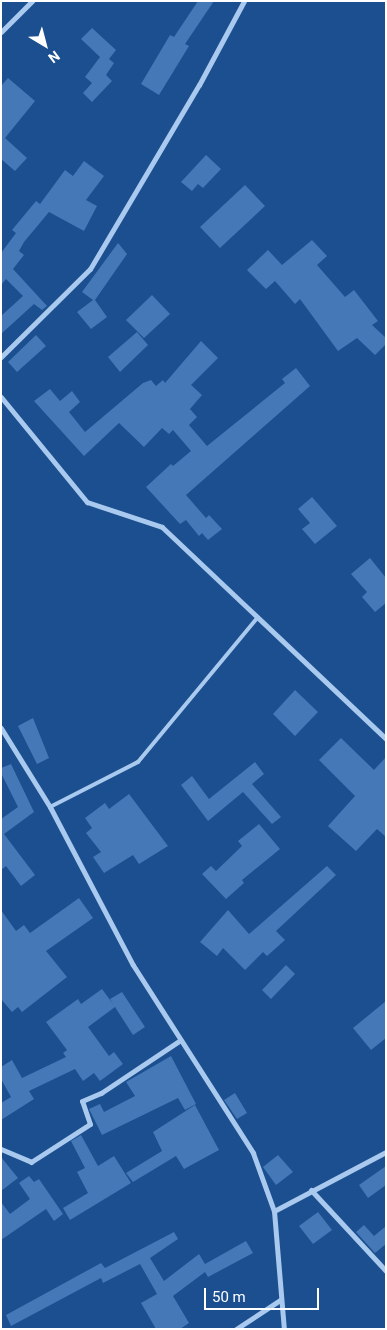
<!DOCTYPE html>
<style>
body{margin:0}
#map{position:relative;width:387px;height:1330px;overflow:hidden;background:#1b4f8f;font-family:Roboto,sans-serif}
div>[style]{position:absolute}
.building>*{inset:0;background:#4478b7}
.service>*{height:4px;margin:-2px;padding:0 2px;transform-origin:2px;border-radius:2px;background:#a9c9ee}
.minor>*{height:5px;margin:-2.5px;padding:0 2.5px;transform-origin:2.5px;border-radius:2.5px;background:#a9c9ee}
span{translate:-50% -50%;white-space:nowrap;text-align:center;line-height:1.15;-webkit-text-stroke:4.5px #1b4f8f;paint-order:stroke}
.frame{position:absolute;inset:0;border:2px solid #fff;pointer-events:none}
.north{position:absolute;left:20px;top:20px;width:50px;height:50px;-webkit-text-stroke:4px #1b4f8f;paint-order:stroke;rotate:143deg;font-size:14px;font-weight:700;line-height:20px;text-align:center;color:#fff}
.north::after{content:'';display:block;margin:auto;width:18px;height:22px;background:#fff;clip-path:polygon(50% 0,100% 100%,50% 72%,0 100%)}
.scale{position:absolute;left:204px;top:1288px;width:115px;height:22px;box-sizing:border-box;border:2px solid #fff;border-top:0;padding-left:6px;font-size:15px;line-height:18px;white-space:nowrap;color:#fff;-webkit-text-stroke:4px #1b4f8f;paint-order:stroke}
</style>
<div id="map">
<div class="building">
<div style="clip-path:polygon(198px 1px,214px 1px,185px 44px,189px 46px,159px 95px,141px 84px,170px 35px,174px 37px)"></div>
<div style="clip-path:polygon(92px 28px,116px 50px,109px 59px,114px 63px,106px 75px,112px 81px,92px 102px,83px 93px,92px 83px,85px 77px,100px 57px,81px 39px)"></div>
<div style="clip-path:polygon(8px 78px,35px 101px,5px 138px,27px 158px,15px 171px,1px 159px,1px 86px)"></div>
<div style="clip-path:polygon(206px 155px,221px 169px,203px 188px,198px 184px,192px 191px,181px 182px)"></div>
<div style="clip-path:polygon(84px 161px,104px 176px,86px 200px,97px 206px,84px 231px,49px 212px,24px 242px,19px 251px,24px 255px,13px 269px,47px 306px,42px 310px,34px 304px,1px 334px,1px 316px,23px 296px,6px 279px,1px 285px,1px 253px,16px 233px,12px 230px,36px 201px,40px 204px,65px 170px,73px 176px)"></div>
<div style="clip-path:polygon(245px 185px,265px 206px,220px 248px,200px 227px)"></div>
<div style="clip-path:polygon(312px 240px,327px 256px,317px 265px,345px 297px,354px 290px,378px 321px,372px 325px,386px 338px,386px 344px,375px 355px,357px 338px,338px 351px,300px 299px,295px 304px,275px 281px,266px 289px,247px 270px,268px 250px,282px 265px)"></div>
<div style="clip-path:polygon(118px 243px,127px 254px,95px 300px,107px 317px,91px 329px,77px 312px,93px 300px,82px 292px)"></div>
<div style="clip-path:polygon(152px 295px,170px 314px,144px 338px,126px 320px)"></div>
<div style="clip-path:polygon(137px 332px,148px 345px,120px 372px,108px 357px)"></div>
<div style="clip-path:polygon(36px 335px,46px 346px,17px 372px,8px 362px)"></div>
<div style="clip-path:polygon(201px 341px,218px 358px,191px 385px,202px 395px,190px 409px,197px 417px,189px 425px,207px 446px,285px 383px,282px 379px,296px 368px,310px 386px,186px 495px,206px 518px,209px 515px,222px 529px,208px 540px,202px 533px,199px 536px,186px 520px,180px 524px,146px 487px,171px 464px,173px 466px,191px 451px,173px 430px,169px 434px,162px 428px,144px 447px,119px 423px,84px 456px,34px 401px,50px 389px,60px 401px,72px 391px,80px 402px,69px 412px,85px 432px,143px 383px,151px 380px,156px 386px,163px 380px,165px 383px)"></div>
<div style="clip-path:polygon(312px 497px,337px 526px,315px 544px,302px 529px,310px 523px,298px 509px)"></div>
<div style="clip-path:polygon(370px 558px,386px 578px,386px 603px,375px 612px,362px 597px,367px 592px,351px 574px)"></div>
<div style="clip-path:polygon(295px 690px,318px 712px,295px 736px,273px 714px)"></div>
<div style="clip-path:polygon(33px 718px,49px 758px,37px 764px,18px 726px)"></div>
<div style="clip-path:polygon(341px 738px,374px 770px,386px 757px,386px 837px,377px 829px,356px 851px,328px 826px,355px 796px,319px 760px)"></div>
<div style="clip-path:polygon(255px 762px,264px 774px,252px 784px,281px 817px,272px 824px,243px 792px,208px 821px,181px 785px,192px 776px,209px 799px)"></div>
<div style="clip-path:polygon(11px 764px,34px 812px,4px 834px,35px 875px,21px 886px,6px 866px,1px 870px,1px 819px,18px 807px,1px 773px,1px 768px)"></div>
<div style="clip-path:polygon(129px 794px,168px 846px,139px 864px,133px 855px,104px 873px,93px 857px,101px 852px,86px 833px,92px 828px,85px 818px,105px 803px,109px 809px)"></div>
<div style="clip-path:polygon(259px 824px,280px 849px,242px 880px,244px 883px,226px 899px,202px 874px,211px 866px,216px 871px,242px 846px,238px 841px)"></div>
<div style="clip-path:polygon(327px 866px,336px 875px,276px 931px,285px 940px,267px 956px,263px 952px,245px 970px,223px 948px,217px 956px,200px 942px,228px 910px,249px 934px)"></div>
<div style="clip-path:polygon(79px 898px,93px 918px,46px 951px,67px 977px,22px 1012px,18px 1007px,12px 1012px,1px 999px,1px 910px,16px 931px,24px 925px,30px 933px)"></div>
<div style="clip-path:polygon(286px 965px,295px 974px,271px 999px,262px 990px)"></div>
<div style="clip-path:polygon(102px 989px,113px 1004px,110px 999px,122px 992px,145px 1027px,133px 1035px,115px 1007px,88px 1027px,109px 1056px,114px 1052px,123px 1064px,100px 1081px,94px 1073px,83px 1081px,75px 1069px,29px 1091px,34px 1099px,1px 1120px,1px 1103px,11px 1097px,1px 1079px,1px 1067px,12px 1060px,22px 1078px,66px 1057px,63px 1053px,67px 1050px,46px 1022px,78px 999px,81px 1004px)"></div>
<div style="clip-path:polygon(386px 1001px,386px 1038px,371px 1050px,353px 1028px)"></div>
<div style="clip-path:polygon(171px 1056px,196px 1104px,185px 1110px,178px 1098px,102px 1135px,89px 1109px,100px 1104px,104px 1112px,135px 1096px,126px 1082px)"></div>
<div style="clip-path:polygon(235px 1093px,247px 1113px,237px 1119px,224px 1100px)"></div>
<div style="clip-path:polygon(195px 1105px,219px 1150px,184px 1169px,176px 1156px,133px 1182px,126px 1173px,162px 1151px,153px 1132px)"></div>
<div style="clip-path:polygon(81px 1135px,98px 1166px,114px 1156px,131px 1183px,70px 1220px,63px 1208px,88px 1193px,77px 1172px,85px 1168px,71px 1141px)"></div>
<div style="clip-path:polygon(278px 1155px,293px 1172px,276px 1185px,263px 1167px)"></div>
<div style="clip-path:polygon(1px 1157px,18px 1178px,1px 1191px)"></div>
<div style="clip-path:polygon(386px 1166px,386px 1185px,368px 1198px,359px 1185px)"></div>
<div style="clip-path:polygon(29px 1176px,34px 1182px,39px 1179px,63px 1214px,54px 1221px,46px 1209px,1px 1240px,1px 1202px,10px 1214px,30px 1199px,19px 1183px)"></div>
<div style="clip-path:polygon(318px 1212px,332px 1230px,313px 1244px,299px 1226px)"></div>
<div style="clip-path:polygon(364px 1225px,374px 1236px,386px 1226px,386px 1244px,375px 1253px,356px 1232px)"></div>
<div style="clip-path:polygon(174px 1232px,178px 1239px,150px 1258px,164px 1281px,199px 1254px,205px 1264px,246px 1241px,253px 1253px,208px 1277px,205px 1272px,173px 1296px,189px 1323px,180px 1329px,156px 1329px,141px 1303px,157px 1294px,140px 1264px,103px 1283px,101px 1278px,11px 1326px,6px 1315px,101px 1263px,105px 1268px)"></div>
</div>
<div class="service">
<div style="left:50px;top:807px;width:99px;rotate:-27.1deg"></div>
<div style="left:138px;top:762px;width:187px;rotate:-50.4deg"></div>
</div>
<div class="minor">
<div style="left:1px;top:32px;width:44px;rotate:-45deg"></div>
<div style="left:1px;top:357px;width:125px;rotate:-44.7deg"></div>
<div style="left:90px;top:269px;width:214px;rotate:-59.4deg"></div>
<div style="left:199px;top:85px;width:95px;rotate:-61.8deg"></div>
<div style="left:1px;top:397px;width:136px;rotate:50.7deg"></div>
<div style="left:87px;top:502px;width:79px;rotate:18.4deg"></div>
<div style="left:162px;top:527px;width:308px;rotate:43.4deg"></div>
<div style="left:1px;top:728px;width:93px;rotate:58.2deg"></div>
<div style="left:50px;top:807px;width:178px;rotate:62.3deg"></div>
<div style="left:133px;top:965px;width:223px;rotate:57.4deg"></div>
<div style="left:253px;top:1153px;width:62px;rotate:70.1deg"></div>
<div style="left:274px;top:1211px;width:118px;rotate:85.2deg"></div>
<div style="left:1px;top:1149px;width:33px;rotate:23deg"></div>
<div style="left:31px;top:1162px;width:70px;rotate:-32.8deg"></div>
<div style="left:90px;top:1124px;width:24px;rotate:-109deg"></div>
<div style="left:82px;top:1101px;width:21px;rotate:-23deg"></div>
<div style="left:101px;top:1093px;width:94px;rotate:-33.7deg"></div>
<div style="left:311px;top:1190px;width:110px;rotate:47.2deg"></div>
<div style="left:274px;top:1211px;width:127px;rotate:-27.8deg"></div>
<div style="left:236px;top:1329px;width:53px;rotate:-33.4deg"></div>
</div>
<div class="frame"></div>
<div class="north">N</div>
<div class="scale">50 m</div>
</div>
